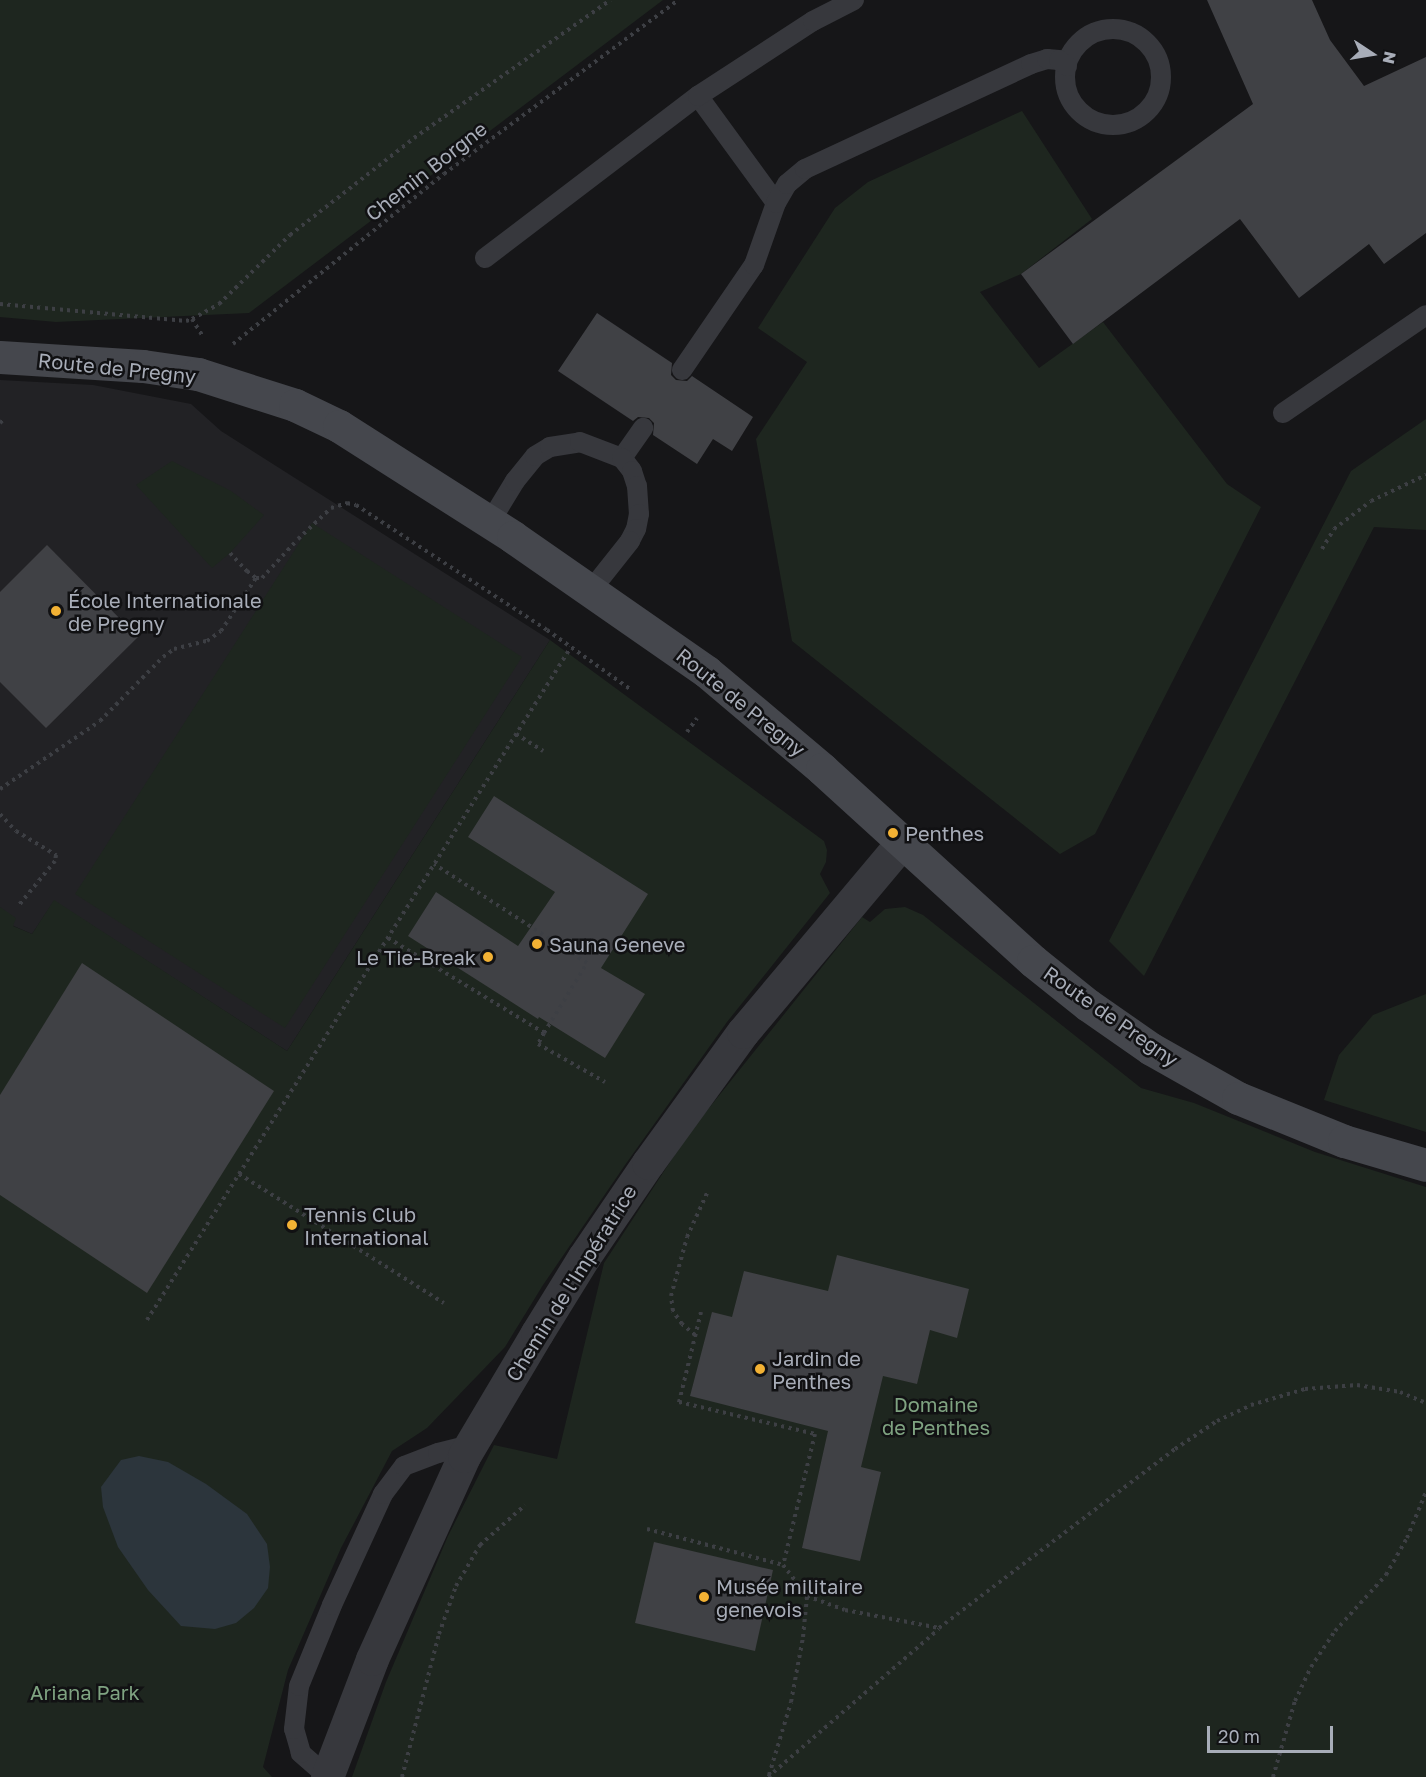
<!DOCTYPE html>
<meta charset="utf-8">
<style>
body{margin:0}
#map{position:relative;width:1426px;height:1777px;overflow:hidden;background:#161618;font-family:"Golos Text",sans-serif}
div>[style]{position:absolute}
.built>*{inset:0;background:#222225}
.green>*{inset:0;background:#1e261f}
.water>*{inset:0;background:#2c353c}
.building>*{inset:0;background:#404145}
.path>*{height:4px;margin-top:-2px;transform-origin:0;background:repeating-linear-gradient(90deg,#3d3f44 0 3px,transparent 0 7.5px)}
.lane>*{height:20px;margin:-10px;padding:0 10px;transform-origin:10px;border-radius:10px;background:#37383d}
.lane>.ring{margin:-10px;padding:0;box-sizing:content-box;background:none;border:20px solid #37383d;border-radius:50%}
.street>*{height:33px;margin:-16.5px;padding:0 16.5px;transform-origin:16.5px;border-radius:16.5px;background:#37383d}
.secondary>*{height:33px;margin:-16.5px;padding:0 16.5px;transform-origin:16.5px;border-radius:16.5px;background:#45474d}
.dots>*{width:16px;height:16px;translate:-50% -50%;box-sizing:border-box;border:3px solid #111113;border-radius:50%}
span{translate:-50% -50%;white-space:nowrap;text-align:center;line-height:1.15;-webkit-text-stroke:5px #111113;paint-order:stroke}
.street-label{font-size:20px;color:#a8adb8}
.poi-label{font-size:20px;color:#a8adb8}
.left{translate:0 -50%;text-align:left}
.right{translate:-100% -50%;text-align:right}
.park-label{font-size:20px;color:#7fa381}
.north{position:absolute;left:1342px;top:24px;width:60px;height:60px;-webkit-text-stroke:4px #111113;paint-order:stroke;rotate:102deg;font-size:16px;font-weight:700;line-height:24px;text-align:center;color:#a8adb8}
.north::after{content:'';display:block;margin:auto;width:21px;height:27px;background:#a8adb8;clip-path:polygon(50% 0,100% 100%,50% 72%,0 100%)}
.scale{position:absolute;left:1207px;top:1726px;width:126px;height:27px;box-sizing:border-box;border:3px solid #a8adb8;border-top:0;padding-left:8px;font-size:18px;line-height:21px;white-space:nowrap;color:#a8adb8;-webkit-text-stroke:4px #111113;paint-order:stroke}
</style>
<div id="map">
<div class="built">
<div style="clip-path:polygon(0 380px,93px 385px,191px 404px,221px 431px,550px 640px,287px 1051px,54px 901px,32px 934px,0 920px)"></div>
</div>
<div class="green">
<div style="clip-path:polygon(0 0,663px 0,249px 313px,56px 322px,0 317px)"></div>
<div style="clip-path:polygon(1022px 111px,1092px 219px,1021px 274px,980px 292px,1039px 368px,1103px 322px,1227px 484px,1261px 507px,1095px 834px,1060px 854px,792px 641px,756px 439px,807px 362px,758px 328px,835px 208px,868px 182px)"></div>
<div style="clip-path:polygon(1426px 419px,1426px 530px,1374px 527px,1144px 976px,1109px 941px,1351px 471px)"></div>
<div style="clip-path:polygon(172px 461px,231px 491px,264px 515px,230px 553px,212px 568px,136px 485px)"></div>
<div style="clip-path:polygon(312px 523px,522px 657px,285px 1028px,75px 894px)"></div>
<div style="clip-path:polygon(550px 640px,824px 841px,827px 850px,826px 862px,820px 874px,830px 893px,727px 1022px,625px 1165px,543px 1285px,505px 1347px,427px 1428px,392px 1451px,341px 1548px,288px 1670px,263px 1767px,272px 1777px,0 1777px,0 907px,16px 918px,13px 926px,32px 934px,54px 900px,287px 1051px)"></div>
<div style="clip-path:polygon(905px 907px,923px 915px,1141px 1088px,1194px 1103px,1315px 1152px,1426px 1187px,1426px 1777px,352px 1777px,386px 1682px,448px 1536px,494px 1445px,557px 1459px,604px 1263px,689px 1133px,862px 917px,870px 922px,885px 909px)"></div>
<div style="clip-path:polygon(1426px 994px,1426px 1132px,1324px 1100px,1339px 1055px,1373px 1015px)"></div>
</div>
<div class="water">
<div style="clip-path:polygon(139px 1456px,168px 1462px,206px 1484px,247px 1514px,267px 1544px,270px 1567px,268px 1588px,254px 1608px,236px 1623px,215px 1629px,181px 1626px,148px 1590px,118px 1547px,103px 1507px,101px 1487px,121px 1460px)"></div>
</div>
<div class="building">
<div style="clip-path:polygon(1207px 0,1312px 0,1330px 40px,1364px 86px,1426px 57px,1426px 233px,1384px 264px,1369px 244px,1299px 298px,1240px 219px,1073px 344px,1021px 274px,1253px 104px)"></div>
<div style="clip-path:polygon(597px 313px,672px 363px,671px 375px,676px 380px,687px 381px,692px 376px,753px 417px,732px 451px,713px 439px,697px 464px,653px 435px,654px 423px,649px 418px,638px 417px,633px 421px,558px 371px)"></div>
<div style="clip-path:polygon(47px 545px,138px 637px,46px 728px,0 682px,0 592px)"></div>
<div style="clip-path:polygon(494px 796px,648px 894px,601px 968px,645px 994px,605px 1058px,539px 1017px,538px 1019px,408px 936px,436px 892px,518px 946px,555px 892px,468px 837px)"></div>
<div style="clip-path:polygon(82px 963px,274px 1091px,147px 1293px,0 1195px,0 1095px)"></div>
<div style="clip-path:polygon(837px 1255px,969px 1289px,957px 1338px,930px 1330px,917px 1384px,883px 1376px,861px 1467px,881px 1472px,860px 1561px,802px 1548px,828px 1431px,690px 1396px,712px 1312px,732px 1317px,744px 1271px,828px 1291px)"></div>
<div style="clip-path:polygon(654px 1542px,773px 1570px,755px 1651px,635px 1623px)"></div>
</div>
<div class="path">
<div style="left:0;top:304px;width:187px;rotate:5.2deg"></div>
<div style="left:186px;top:321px;width:6px;rotate:-18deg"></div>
<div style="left:192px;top:319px;width:31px;rotate:-29deg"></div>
<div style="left:219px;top:304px;width:99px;rotate:-44.2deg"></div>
<div style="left:290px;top:235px;width:157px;rotate:-38deg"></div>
<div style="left:414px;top:138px;width:240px;rotate:-35.1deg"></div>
<div style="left:192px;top:319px;width:19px;rotate:58deg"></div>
<div style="left:233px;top:344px;width:271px;rotate:-38.9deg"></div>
<div style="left:444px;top:174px;width:292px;rotate:-36.6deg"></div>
<div style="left:0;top:423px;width:4px;rotate:-45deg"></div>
<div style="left:1322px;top:549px;width:23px;rotate:-59deg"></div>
<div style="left:1334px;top:529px;width:46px;rotate:-37.1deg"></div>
<div style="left:1371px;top:501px;width:61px;rotate:-25.3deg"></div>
<div style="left:230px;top:553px;width:25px;rotate:47deg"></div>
<div style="left:247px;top:571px;width:11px;rotate:38deg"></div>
<div style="left:256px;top:578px;width:6px"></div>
<div style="left:262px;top:578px;width:53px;rotate:-47.3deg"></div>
<div style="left:298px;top:539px;width:45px;rotate:-43.2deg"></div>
<div style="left:331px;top:508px;width:17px;rotate:-17deg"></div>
<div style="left:347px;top:503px;width:9px;rotate:13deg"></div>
<div style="left:356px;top:505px;width:228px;rotate:33.2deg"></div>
<div style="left:547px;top:630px;width:102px;rotate:35.4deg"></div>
<div style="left:687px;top:732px;width:17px;rotate:-54deg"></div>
<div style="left:516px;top:734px;width:32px;rotate:32deg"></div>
<div style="left:0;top:789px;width:121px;rotate:-34.2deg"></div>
<div style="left:100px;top:721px;width:90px;rotate:-45.5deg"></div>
<div style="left:163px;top:657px;width:14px;rotate:-36deg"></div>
<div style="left:174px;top:649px;width:34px;rotate:-14deg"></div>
<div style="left:207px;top:641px;width:17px;rotate:-36deg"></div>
<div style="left:221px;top:631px;width:64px;rotate:-56.6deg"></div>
<div style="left:0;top:814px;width:23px;rotate:47deg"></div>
<div style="left:16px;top:831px;width:47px;rotate:31deg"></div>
<div style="left:56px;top:855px;width:6px;rotate:99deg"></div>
<div style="left:55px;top:861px;width:57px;rotate:129.3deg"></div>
<div style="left:388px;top:938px;width:183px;rotate:31.3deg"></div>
<div style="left:544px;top:1033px;width:82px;rotate:-58.4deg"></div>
<div style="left:587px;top:963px;width:182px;rotate:-147.1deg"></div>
<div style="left:544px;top:1033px;width:13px;rotate:119deg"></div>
<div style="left:538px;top:1044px;width:77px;rotate:29.6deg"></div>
<div style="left:239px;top:1174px;width:242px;rotate:32.2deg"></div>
<div style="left:701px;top:1312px;width:93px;rotate:103.7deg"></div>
<div style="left:679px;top:1402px;width:140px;rotate:13.2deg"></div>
<div style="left:815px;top:1434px;width:135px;rotate:103.7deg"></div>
<div style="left:147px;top:1320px;width:795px;rotate:-57.79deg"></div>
<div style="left:695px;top:1335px;width:17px;rotate:-140deg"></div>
<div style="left:682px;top:1324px;width:16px;rotate:-125deg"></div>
<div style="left:673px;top:1311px;width:15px;rotate:-98deg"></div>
<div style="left:671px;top:1296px;width:61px;rotate:-74.8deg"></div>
<div style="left:687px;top:1237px;width:51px;rotate:-65.5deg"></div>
<div style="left:647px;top:1529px;width:141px;rotate:14.8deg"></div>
<div style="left:783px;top:1565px;width:39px;rotate:52deg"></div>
<div style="left:807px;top:1596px;width:40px;rotate:20.2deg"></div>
<div style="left:845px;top:1610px;width:96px;rotate:10.8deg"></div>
<div style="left:939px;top:1628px;width:296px;rotate:-37.2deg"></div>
<div style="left:1175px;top:1449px;width:50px;rotate:-33.7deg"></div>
<div style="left:1217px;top:1421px;width:38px;rotate:-25deg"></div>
<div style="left:1251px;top:1405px;width:56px;rotate:-16.5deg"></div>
<div style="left:1305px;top:1389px;width:52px;rotate:-4.4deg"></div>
<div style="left:1357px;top:1385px;width:44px;rotate:9.2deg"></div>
<div style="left:1400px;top:1392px;width:28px;rotate:23deg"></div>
<div style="left:769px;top:1775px;width:76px;rotate:-73.2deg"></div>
<div style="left:791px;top:1702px;width:66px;rotate:-79.5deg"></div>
<div style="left:803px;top:1637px;width:41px;rotate:-84.4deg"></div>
<div style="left:402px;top:1777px;width:148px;rotate:-75.5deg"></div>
<div style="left:439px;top:1634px;width:51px;rotate:-70.5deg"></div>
<div style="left:456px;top:1586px;width:48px;rotate:-59.7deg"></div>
<div style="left:480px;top:1545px;width:60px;rotate:-41.6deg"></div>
<div style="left:768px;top:1777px;width:226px;rotate:-40.9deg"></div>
<div style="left:1273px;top:1777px;width:79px;rotate:-73.9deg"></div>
<div style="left:1295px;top:1701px;width:38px;rotate:-65deg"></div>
<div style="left:1311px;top:1667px;width:43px;rotate:-56.3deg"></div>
<div style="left:1335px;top:1631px;width:76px;rotate:-47.7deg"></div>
<div style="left:1386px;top:1575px;width:43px;rotate:-60.4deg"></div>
<div style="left:1407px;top:1538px;width:50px;rotate:-67.6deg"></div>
</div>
<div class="lane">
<div class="ring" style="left:1065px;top:29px;width:76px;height:76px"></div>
<div style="left:698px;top:96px;width:132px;rotate:53.9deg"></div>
<div style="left:485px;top:258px;width:268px;rotate:-37.3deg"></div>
<div style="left:698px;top:96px;width:137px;rotate:-33.1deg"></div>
<div style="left:813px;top:21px;width:46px;rotate:-27.1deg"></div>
<div style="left:682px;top:370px;width:127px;rotate:-55.6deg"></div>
<div style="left:754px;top:265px;width:66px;rotate:-70.5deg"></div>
<div style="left:776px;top:203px;width:22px;rotate:-60deg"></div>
<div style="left:787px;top:184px;width:23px;rotate:-40deg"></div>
<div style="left:805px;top:169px;width:249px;rotate:-24.9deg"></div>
<div style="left:1031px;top:64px;width:17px;rotate:-17deg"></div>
<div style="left:1047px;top:59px;width:12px;rotate:5deg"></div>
<div style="left:1059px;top:60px;width:10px;rotate:37deg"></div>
<div style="left:1283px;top:413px;width:173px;rotate:-34.4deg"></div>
<div style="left:622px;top:458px;width:37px;rotate:-55deg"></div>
<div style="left:490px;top:522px;width:48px;rotate:-58.6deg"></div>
<div style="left:515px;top:481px;width:32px;rotate:-51deg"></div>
<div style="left:535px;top:456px;width:17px;rotate:-31deg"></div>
<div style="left:550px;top:447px;width:30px;rotate:-9deg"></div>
<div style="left:580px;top:442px;width:45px;rotate:20.9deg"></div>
<div style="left:622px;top:458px;width:16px;rotate:52deg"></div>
<div style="left:632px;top:471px;width:16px;rotate:72deg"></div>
<div style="left:637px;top:486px;width:28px;rotate:86deg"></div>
<div style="left:639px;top:514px;width:15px;rotate:101deg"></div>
<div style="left:636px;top:529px;width:13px;rotate:117deg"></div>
<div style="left:630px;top:541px;width:61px;rotate:128.4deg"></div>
<div style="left:327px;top:1776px;width:35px;rotate:-139deg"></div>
<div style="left:301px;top:1753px;width:25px;rotate:-106deg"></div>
<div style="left:294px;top:1729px;width:43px;rotate:-83.4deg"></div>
<div style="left:299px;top:1686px;width:87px;rotate:-67.8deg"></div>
<div style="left:332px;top:1605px;width:122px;rotate:-65.3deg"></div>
<div style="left:383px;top:1494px;width:35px;rotate:-53deg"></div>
<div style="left:404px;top:1466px;width:36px;rotate:-21deg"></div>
<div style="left:438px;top:1453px;width:34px;rotate:-14deg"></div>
</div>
<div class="street">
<div style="left:327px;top:1777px;width:126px;rotate:-69.1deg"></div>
<div style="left:372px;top:1659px;width:223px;rotate:-65.6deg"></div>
<div style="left:464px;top:1456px;width:143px;rotate:-59.3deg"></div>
<div style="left:537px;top:1333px;width:89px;rotate:-58.3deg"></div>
<div style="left:584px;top:1257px;width:114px;rotate:-55.8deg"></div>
<div style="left:648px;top:1163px;width:162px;rotate:-54.1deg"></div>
<div style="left:743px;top:1032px;width:249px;rotate:-50deg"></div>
</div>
<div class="secondary">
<div style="left:0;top:357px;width:143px;rotate:3.6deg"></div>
<div style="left:143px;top:366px;width:56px;rotate:8.3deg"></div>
<div style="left:198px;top:374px;width:102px;rotate:17.7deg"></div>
<div style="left:295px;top:405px;width:49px;rotate:25.5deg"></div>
<div style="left:339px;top:426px;width:206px;rotate:32.5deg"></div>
<div style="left:513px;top:537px;width:236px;rotate:34.8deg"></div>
<div style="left:707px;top:672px;width:150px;rotate:40.1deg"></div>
<div style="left:822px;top:769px;width:285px;rotate:42.3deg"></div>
<div style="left:1033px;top:961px;width:70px;rotate:38.7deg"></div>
<div style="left:1088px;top:1005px;width:77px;rotate:34.9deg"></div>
<div style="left:1151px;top:1049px;width:100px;rotate:29.4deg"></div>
<div style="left:1238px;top:1098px;width:114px;rotate:22.1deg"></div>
<div style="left:1344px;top:1141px;width:85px;rotate:16.3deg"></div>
</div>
<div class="dots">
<div style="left:56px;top:611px;background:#f2b134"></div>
<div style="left:893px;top:833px;background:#f2b134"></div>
<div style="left:537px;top:944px;background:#f2b134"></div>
<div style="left:488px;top:957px;background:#f2b134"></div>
<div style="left:292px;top:1225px;background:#f2b134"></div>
<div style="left:760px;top:1369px;background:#f2b134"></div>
<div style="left:704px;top:1597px;background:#f2b134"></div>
</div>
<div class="street-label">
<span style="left:426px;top:171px;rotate:-38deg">Chemin Borgne</span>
<span style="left:117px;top:368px;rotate:6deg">Route de Pregny</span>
<span style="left:741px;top:702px;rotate:39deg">Route de Pregny</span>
<span style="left:1111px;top:1016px;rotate:35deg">Route de Pregny</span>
<span style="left:571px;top:1283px;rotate:-58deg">Chemin de l'Impératrice</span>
</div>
<div class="poi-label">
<span class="left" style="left:68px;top:612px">École Internationale<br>de Pregny</span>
<span class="left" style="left:905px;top:833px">Penthes</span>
<span class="left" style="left:549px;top:944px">Sauna Geneve</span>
<span class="right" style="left:476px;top:957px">Le Tie-Break</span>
<span class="left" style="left:304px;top:1226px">Tennis Club<br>International</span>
<span class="left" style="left:772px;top:1370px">Jardin de<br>Penthes</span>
<span class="left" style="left:716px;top:1598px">Musée militaire<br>genevois</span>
</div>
<div class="park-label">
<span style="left:936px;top:1416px">Domaine<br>de Penthes</span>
<span style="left:85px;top:1692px">Ariana Park</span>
</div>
<div class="north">N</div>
<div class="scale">20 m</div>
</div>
